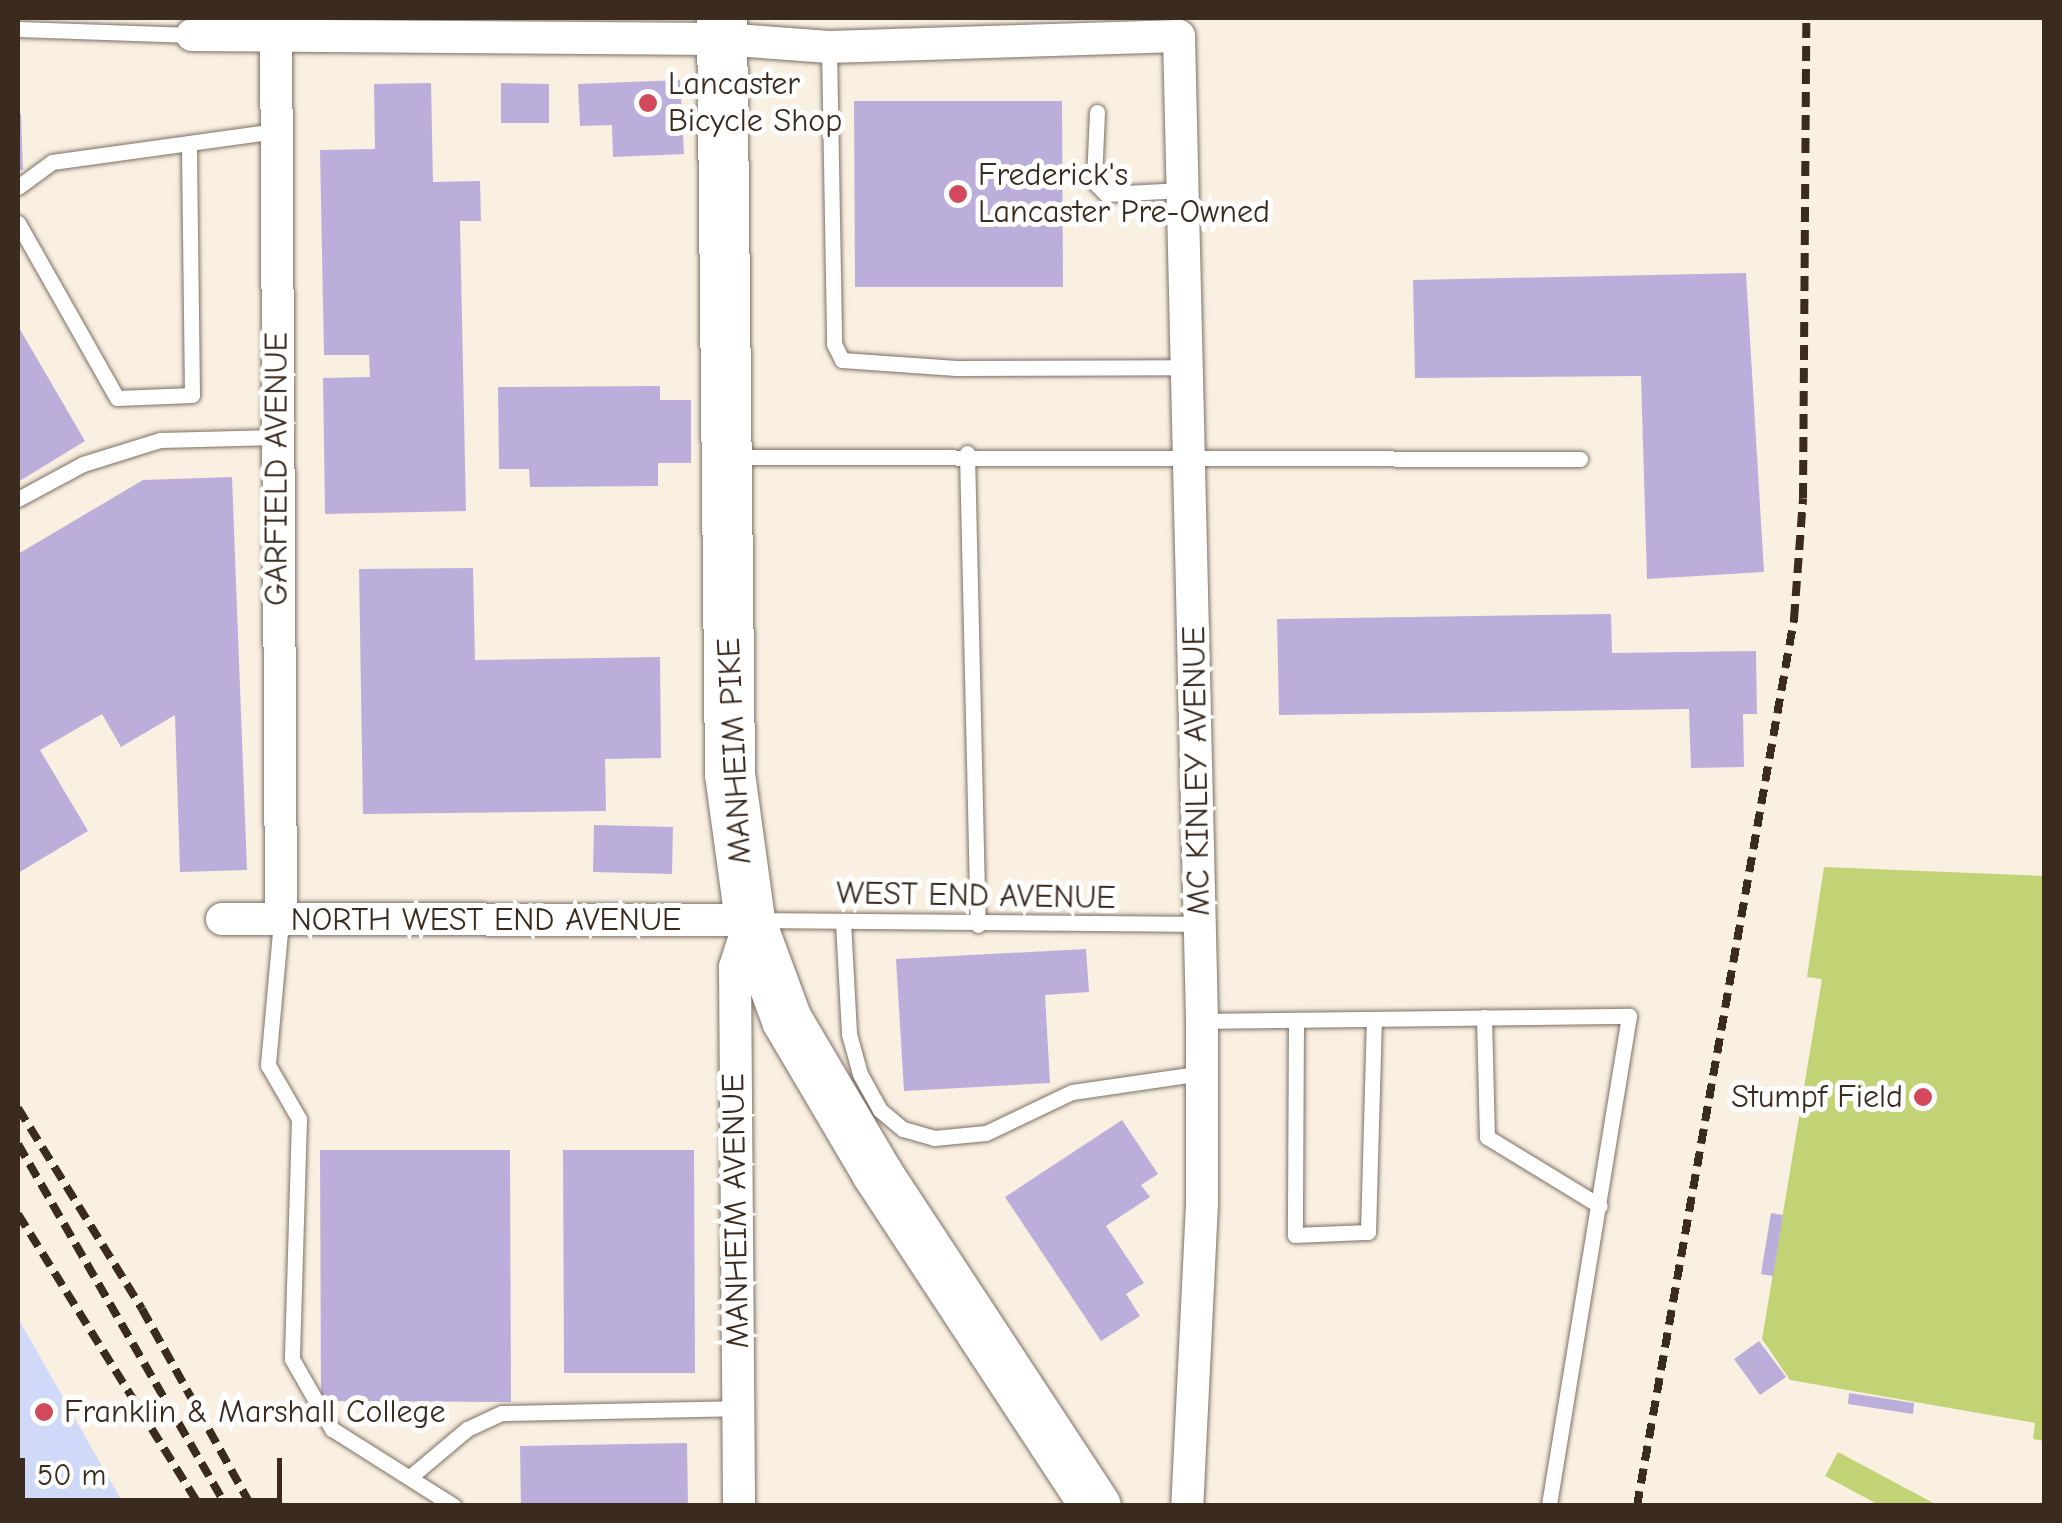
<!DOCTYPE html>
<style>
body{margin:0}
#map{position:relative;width:2062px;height:1523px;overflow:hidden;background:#f9f0e2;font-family:"Comic Neue",sans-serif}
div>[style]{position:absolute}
.built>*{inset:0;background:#d1d9f9}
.green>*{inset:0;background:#c2d376}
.building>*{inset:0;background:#bcaedb}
.roads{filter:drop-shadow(0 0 2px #7e6f63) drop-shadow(0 0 2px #7e6f63)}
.service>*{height:15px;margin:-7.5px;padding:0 7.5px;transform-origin:7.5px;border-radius:7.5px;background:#fff}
.minor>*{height:32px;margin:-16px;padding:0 16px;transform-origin:16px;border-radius:16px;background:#fff}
.primary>*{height:50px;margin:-25px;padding:0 25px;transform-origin:25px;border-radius:25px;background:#fff}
.rail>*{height:8px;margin-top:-4px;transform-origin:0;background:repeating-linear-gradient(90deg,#3b2a1e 0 15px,transparent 0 23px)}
.dots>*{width:28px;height:28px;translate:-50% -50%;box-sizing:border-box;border:5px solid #fff;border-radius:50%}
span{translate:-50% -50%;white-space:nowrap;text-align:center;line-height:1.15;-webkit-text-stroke:10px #fff;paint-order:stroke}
.poi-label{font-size:32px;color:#3b2a1e}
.left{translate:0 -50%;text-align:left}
.right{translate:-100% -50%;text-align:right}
.street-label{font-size:32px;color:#3b2a1e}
.frame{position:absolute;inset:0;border:20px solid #3b2a1e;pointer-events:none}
.scale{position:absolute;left:20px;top:1458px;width:262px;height:45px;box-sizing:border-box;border:5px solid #3b2a1e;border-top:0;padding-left:12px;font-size:30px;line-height:35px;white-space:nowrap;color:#3b2a1e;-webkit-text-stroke:8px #fff;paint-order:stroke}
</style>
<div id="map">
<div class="built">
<div style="clip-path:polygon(18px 1318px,124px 1505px,18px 1505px)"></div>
</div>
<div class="green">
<div style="clip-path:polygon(1824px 867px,2044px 876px,2044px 1441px,2033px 1439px,2035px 1423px,1790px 1380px,1762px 1339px,1822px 979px,1807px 977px)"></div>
<div style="clip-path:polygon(1838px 1452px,1937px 1505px,1879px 1505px,1825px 1476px)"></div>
</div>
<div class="building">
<div style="clip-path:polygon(680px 80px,684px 154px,613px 157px,612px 125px,580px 126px,578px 84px)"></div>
<div style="clip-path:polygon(431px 83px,433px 182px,480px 181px,481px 221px,460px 221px,466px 511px,325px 514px,323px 378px,370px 377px,369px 355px,324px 355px,320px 150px,375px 149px,374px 84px)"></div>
<div style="clip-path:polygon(501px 83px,549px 84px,549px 123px,501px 123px)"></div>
<div style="clip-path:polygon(854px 101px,1062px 101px,1063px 287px,855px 287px)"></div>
<div style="clip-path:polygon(18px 114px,21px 114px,23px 170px,18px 170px)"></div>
<div style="clip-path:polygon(1746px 273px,1764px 572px,1647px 579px,1641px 376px,1415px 378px,1413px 280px)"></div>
<div style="clip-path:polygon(18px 326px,85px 441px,18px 482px)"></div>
<div style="clip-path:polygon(660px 386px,660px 400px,691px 400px,691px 463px,658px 463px,658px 486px,530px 487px,529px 469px,499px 469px,498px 387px)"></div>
<div style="clip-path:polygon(232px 477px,247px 870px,180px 872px,175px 715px,121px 747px,102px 714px,40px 750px,88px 831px,18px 873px,18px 554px,143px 480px)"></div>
<div style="clip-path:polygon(473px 568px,475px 660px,660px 657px,661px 758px,605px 759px,606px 811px,363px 814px,359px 569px)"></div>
<div style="clip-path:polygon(1611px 614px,1612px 653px,1756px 651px,1757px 714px,1743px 714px,1744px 767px,1691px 768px,1689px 709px,1279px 715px,1277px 619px)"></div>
<div style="clip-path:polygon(594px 825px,673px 827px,672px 874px,593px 872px)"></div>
<div style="clip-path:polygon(1086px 949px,1089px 992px,1045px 995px,1050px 1083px,904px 1091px,896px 959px)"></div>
<div style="clip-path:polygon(1122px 1120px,1158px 1174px,1141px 1185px,1150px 1197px,1106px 1226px,1144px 1283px,1126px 1294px,1140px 1316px,1101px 1341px,1005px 1197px)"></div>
<div style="clip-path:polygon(320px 1150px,510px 1150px,511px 1402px,321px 1401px)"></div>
<div style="clip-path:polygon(563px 1150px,694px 1150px,695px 1373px,564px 1373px)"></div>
<div style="clip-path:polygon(1771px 1213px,1783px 1215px,1773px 1276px,1761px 1274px)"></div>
<div style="clip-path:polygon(1759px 1341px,1786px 1377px,1760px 1395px,1734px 1359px)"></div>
<div style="clip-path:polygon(1849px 1393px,1914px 1403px,1913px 1414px,1848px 1404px)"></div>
<div style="clip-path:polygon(687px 1443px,688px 1506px,521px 1506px,520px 1446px)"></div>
</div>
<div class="roads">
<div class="service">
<div style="left:18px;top:29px;width:174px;rotate:2deg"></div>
<div style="left:192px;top:35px;width:17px;rotate:-90deg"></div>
<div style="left:829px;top:47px;width:297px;rotate:89deg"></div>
<div style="left:834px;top:344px;width:18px;rotate:63deg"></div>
<div style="left:842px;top:360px;width:114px;rotate:4deg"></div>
<div style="left:956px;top:368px;width:231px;rotate:-0.2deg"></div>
<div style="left:1097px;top:112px;width:70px;rotate:92.5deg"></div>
<div style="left:1094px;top:182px;width:17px;rotate:45deg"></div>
<div style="left:1106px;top:194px;width:77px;rotate:-3deg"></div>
<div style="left:18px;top:187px;width:42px;rotate:-36.3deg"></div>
<div style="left:52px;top:162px;width:224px;rotate:-7.9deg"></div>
<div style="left:18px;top:223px;width:201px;rotate:60.5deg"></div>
<div style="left:117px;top:398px;width:75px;rotate:-2.3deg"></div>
<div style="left:192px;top:395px;width:251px;rotate:-90.7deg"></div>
<div style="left:967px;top:453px;width:472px;rotate:88.7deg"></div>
<div style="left:731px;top:457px;width:849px;rotate:0.13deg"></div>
<div style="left:18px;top:499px;width:74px;rotate:-28.3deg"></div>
<div style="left:83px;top:464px;width:81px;rotate:-17.3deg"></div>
<div style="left:160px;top:440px;width:116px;rotate:-1.5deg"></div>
<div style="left:759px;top:920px;width:442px;rotate:0.5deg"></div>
<div style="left:281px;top:921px;width:145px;rotate:95.2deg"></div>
<div style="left:268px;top:1065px;width:62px;rotate:60.1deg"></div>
<div style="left:299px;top:1119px;width:240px;rotate:91.7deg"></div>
<div style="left:292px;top:1359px;width:81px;rotate:60.3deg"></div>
<div style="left:332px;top:1429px;width:144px;rotate:32.3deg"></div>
<div style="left:843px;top:922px;width:112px;rotate:86.9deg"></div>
<div style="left:849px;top:1034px;width:41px;rotate:74.6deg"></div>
<div style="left:860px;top:1074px;width:41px;rotate:60.9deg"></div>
<div style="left:880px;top:1110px;width:30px;rotate:40deg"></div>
<div style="left:903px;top:1129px;width:32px;rotate:16deg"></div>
<div style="left:934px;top:1138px;width:52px;rotate:-5.5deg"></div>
<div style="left:986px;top:1133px;width:95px;rotate:-25.5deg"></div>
<div style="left:1072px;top:1092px;width:131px;rotate:-8.3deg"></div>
<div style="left:1484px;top:1017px;width:120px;rotate:88.6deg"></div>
<div style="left:1487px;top:1137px;width:132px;rotate:31.4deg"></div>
<div style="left:1296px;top:1020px;width:215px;rotate:90.3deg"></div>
<div style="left:1295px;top:1235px;width:73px;rotate:-2.4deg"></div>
<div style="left:1368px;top:1232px;width:213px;rotate:-88.4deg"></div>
<div style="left:1202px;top:1021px;width:427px;rotate:-0.7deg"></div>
<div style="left:1629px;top:1016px;width:496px;rotate:99.3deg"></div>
<div style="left:410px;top:1477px;width:75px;rotate:-40.1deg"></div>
<div style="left:467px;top:1429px;width:38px;rotate:-25deg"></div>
<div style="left:502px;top:1413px;width:236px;rotate:-1.2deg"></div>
</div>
<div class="minor">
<div style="left:276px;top:18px;width:903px;rotate:89.68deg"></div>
<div style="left:192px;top:35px;width:530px;rotate:0.43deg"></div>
<div style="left:722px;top:39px;width:107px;rotate:4.3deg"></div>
<div style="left:829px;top:47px;width:350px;rotate:-1.8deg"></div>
<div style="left:1179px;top:36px;width:985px;rotate:88.66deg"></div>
<div style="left:1202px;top:1021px;width:183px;rotate:90deg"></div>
<div style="left:1202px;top:1204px;width:302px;rotate:92.8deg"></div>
<div style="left:222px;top:919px;width:528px;rotate:0.11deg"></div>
<div style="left:750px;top:920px;width:49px;rotate:107.7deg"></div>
<div style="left:735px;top:967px;width:539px;rotate:89.57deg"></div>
</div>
<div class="primary">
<div style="left:722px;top:18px;width:756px;rotate:89.39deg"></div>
<div style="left:730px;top:774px;width:147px;rotate:82.2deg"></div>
<div style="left:750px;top:920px;width:107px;rotate:69.7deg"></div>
<div style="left:787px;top:1020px;width:178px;rotate:59.5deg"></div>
<div style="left:877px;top:1173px;width:399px;rotate:56.7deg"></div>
</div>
</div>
<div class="rail">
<div style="left:18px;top:1108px;width:236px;rotate:58.3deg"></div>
<div style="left:142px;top:1309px;width:225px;rotate:61deg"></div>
<div style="left:18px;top:1144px;width:418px;rotate:60.1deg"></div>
<div style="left:18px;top:1214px;width:344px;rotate:58.1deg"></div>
<div style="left:1637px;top:1506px;width:901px;rotate:-79.96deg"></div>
<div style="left:1794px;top:619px;width:121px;rotate:-85.7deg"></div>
<div style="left:1803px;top:498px;width:480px;rotate:-89.6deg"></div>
</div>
<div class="dots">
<div style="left:648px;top:103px;background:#d1495b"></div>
<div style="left:958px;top:194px;background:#d1495b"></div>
<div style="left:1923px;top:1097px;background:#d1495b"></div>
<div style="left:44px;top:1412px;background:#d1495b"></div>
</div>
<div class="poi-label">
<span class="left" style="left:668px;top:103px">Lancaster<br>Bicycle Shop</span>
<span class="left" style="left:978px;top:194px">Frederick's<br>Lancaster Pre-Owned</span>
<span class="right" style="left:1903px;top:1097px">Stumpf Field</span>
<span class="left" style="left:64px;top:1412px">Franklin &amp; Marshall College</span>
</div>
<div class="street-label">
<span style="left:277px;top:469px;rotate:-90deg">GARFIELD AVENUE</span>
<span style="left:735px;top:751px;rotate:-93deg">MANHEIM PIKE</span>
<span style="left:1197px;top:771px;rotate:-91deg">MC KINLEY AVENUE</span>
<span style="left:976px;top:896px;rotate:1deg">WEST END AVENUE</span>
<span style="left:486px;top:920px">NORTH WEST END AVENUE</span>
<span style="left:736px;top:1211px;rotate:-91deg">MANHEIM AVENUE</span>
</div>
<div class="frame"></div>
<div class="scale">50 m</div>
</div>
